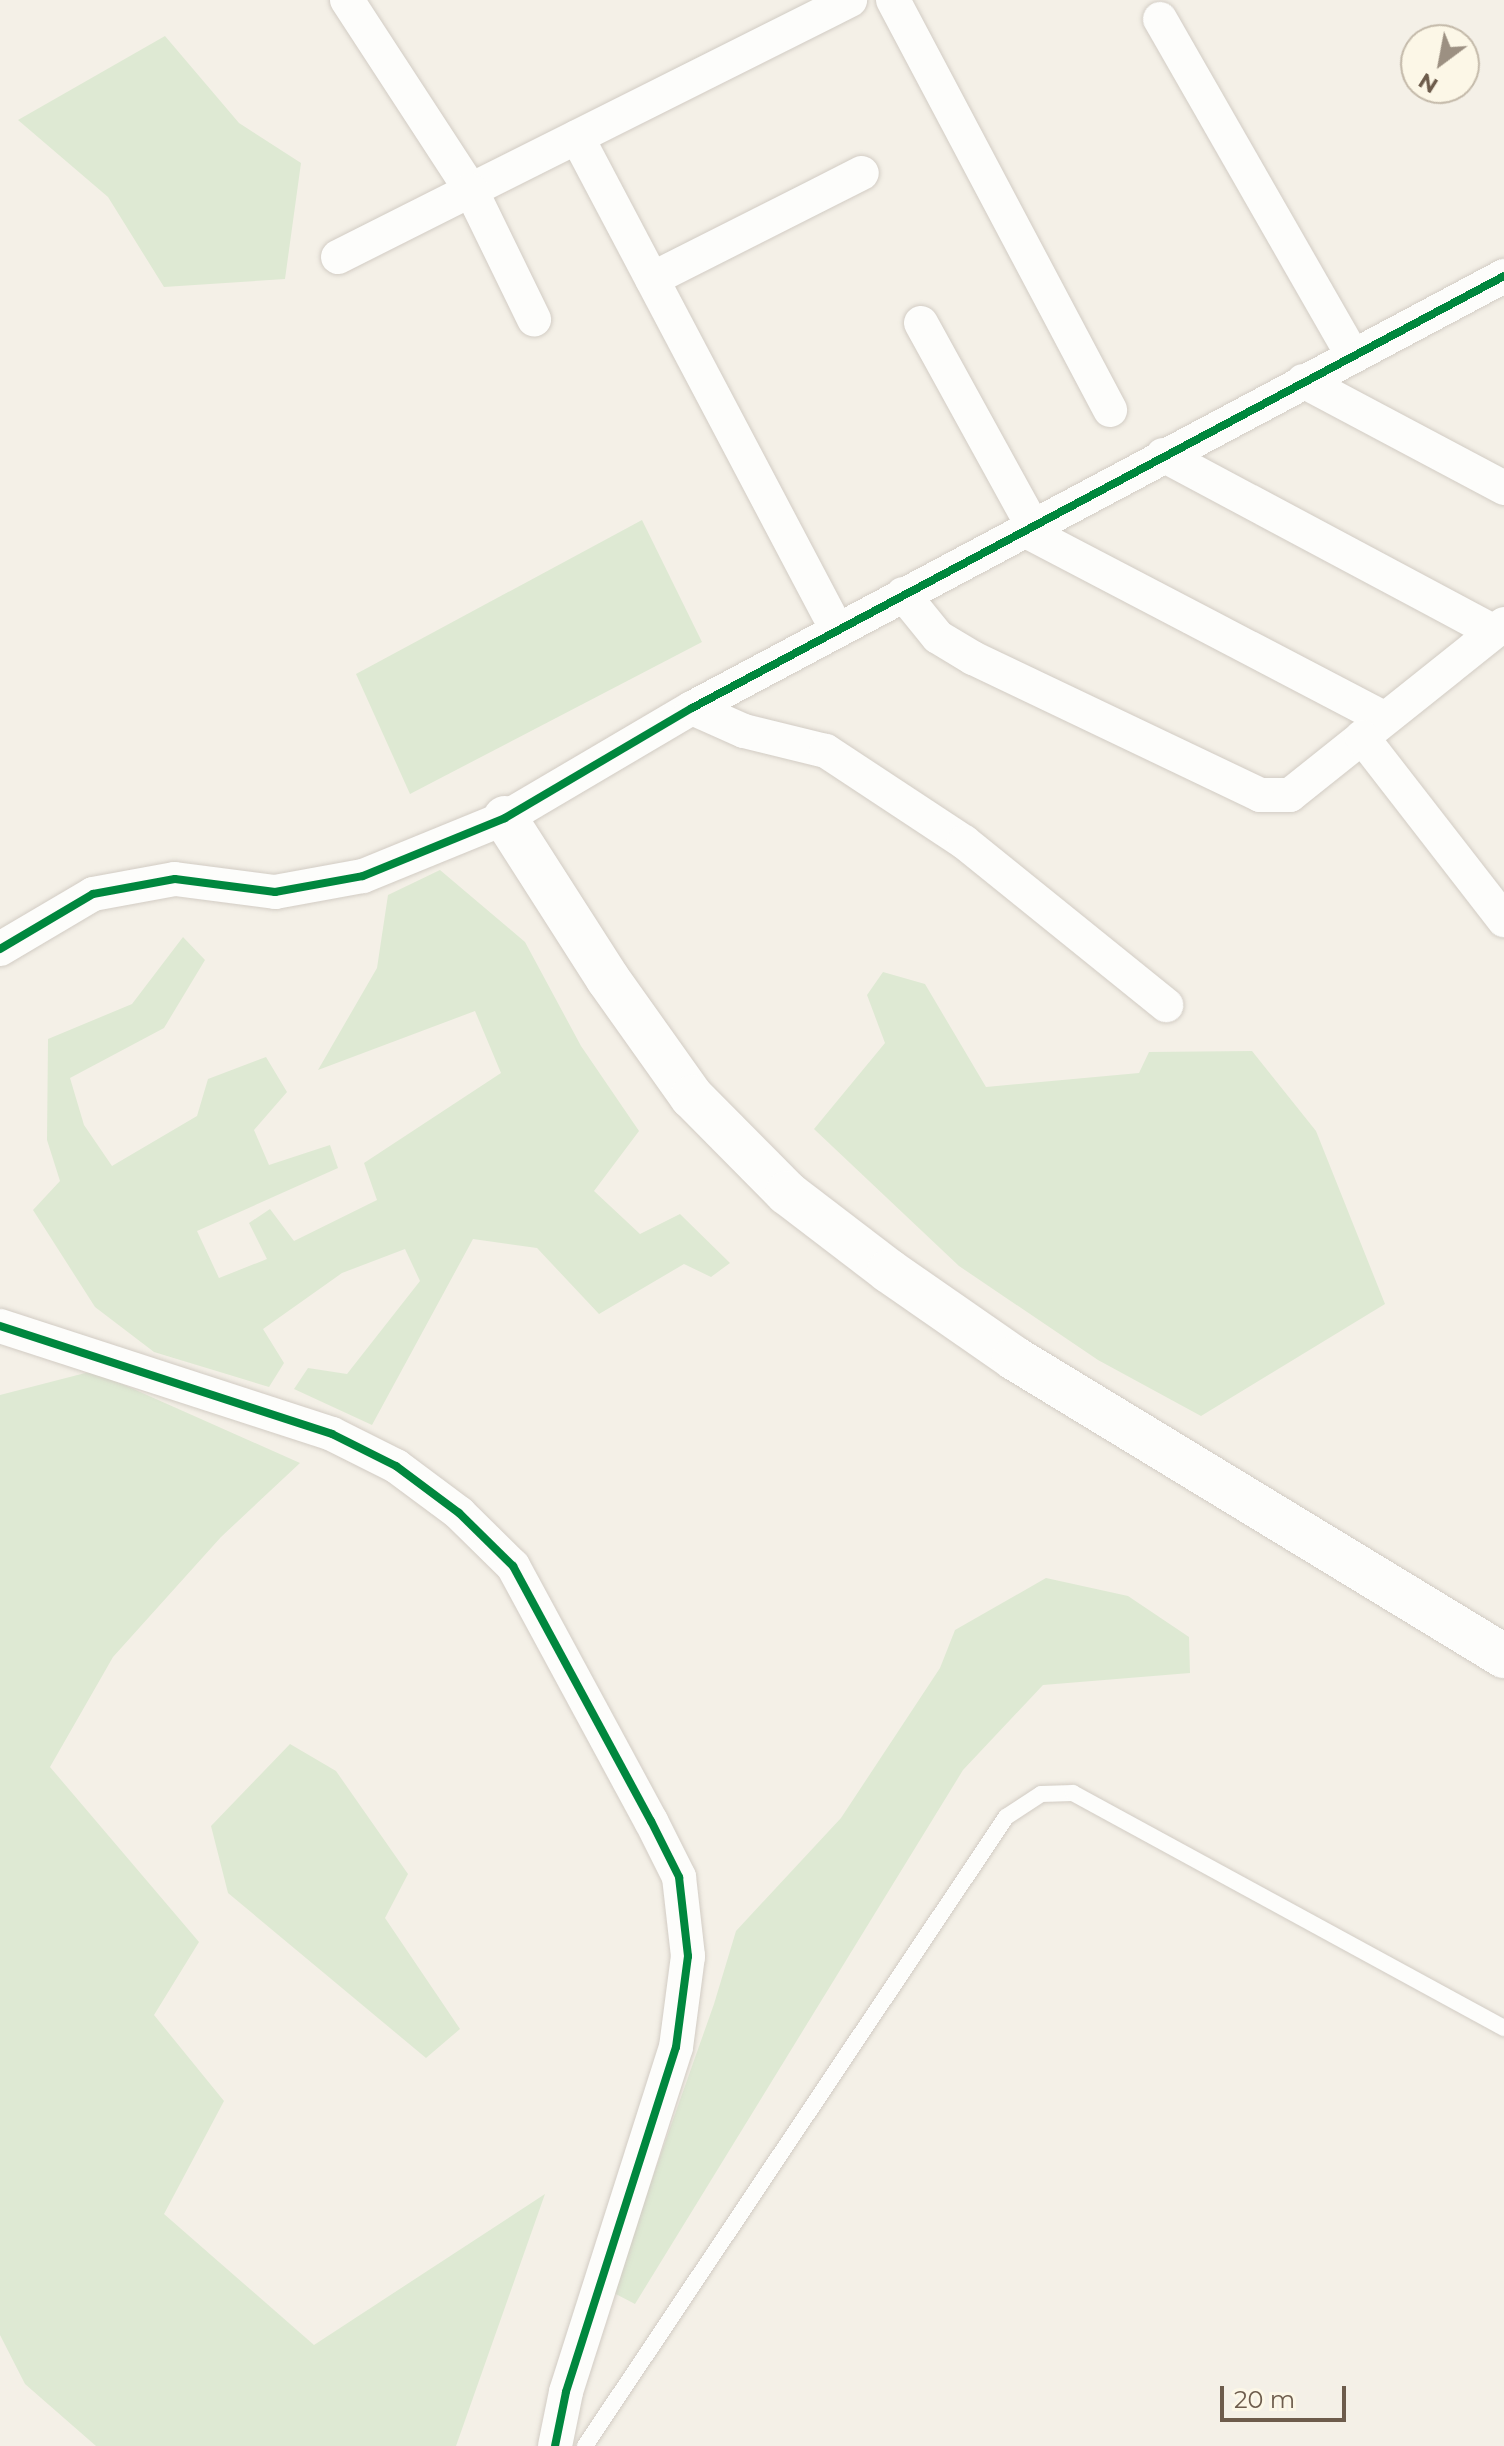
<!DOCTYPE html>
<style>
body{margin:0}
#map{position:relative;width:1504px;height:2446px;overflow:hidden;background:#f4f0e7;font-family:Montserrat,sans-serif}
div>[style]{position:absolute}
.green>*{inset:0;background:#dee9d3}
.roads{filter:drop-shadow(0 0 2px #d2ccc4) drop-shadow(0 0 2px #d2ccc4)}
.lane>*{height:16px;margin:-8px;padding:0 8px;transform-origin:8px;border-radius:8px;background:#fdfdfb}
.street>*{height:34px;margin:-17px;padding:0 17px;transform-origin:17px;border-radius:17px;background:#fdfdfb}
.secondary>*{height:44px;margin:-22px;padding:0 22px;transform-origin:22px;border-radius:22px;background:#fdfdfb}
.cycleway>*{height:8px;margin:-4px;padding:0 4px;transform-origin:4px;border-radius:4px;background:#00873e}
span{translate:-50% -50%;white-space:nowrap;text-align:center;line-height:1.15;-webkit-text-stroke:6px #fcf7e7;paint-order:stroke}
.north{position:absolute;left:1400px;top:24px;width:80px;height:80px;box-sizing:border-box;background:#fcf7e7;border:2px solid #c3b9a9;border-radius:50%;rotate:212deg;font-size:22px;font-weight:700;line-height:32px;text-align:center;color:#6d5c4c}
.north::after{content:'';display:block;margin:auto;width:28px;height:36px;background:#9c9082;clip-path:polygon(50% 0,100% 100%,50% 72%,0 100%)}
.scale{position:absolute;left:1220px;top:2386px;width:126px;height:36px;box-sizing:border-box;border:4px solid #6d5c4c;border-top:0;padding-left:10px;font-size:24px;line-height:28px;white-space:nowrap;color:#6d5c4c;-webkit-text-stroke:6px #fcf7e7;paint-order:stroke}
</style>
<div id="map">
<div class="green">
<div style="clip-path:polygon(165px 36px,239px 123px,301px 163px,285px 279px,164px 287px,108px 197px,18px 120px)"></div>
<div style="clip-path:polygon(642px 520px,702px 642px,410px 794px,356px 674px)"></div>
<div style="clip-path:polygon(440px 870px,525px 942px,581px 1046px,639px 1131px,594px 1191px,640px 1234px,680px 1214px,730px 1263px,711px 1277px,684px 1264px,599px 1314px,537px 1248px,473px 1239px,372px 1425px,294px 1389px,308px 1368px,347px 1374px,420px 1281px,405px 1249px,342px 1273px,263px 1329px,284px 1363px,269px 1387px,154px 1352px,95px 1307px,33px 1210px,60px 1181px,47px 1140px,48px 1039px,132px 1004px,183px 937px,205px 960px,164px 1028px,70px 1078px,84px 1125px,112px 1166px,197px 1116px,208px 1079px,266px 1057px,287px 1092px,254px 1130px,269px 1165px,330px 1145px,338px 1168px,197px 1231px,219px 1278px,267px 1259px,249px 1223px,270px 1209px,294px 1241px,377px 1200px,364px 1163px,501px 1073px,475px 1011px,318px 1070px,377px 968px,388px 895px)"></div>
<div style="clip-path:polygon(883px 972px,925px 984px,986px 1087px,1139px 1073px,1149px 1052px,1252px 1051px,1316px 1131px,1385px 1304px,1201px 1416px,1098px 1360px,959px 1266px,814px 1129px,885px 1043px,867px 995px)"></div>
<div style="clip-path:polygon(93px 1371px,300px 1463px,221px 1537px,113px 1657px,50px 1767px,199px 1942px,154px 2015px,224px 2101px,164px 2214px,314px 2345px,545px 2194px,456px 2446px,96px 2446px,25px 2384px,0 2335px,0 1395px)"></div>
<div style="clip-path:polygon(1046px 1578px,1128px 1596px,1189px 1637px,1190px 1673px,1043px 1685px,963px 1770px,635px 2304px,612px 2292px,714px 2004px,736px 1931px,841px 1818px,940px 1668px,955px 1630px)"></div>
<div style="clip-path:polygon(290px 1744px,336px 1771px,408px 1874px,385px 1918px,460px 2029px,426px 2058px,228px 1893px,211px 1826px)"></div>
</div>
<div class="roads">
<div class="lane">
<div style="left:585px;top:2446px;width:757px;rotate:-56.2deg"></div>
<div style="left:1006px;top:1817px;width:42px;rotate:-33.3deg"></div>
<div style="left:1041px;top:1794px;width:32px;rotate:-2deg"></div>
<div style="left:1073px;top:1793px;width:491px;rotate:28.6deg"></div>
</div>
<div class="street">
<div style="left:347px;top:0;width:227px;rotate:56.9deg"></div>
<div style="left:471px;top:190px;width:424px;rotate:-26.6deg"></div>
<div style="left:893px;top:0;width:464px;rotate:62.1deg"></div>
<div style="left:1160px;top:19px;width:386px;rotate:60.2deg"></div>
<div style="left:577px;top:137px;width:557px;rotate:62.19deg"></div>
<div style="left:338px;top:257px;width:149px;rotate:-26.7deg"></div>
<div style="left:471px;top:190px;width:144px;rotate:64deg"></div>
<div style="left:652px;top:279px;width:235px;rotate:-26.8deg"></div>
<div style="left:921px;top:323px;width:230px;rotate:61.2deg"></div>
<div style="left:1303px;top:381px;width:228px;rotate:28deg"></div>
<div style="left:1163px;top:455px;width:375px;rotate:28.1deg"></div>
<div style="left:1024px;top:530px;width:407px;rotate:27.6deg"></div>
<div style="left:903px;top:594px;width:55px;rotate:50.9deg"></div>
<div style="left:938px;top:637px;width:41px;rotate:31deg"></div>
<div style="left:973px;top:658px;width:318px;rotate:25.5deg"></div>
<div style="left:1260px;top:795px;width:30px"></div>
<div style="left:1290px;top:795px;width:274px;rotate:-38.6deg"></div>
<div style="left:692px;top:708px;width:57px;rotate:23.9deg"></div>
<div style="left:744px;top:731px;width:84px;rotate:13.7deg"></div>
<div style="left:826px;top:751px;width:165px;rotate:33.4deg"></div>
<div style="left:964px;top:842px;width:260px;rotate:38.9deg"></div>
<div style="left:1362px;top:737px;width:232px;rotate:52.2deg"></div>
<div style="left:0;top:949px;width:108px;rotate:-30.6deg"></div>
<div style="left:93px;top:894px;width:83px;rotate:-10.4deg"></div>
<div style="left:175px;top:879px;width:101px;rotate:7.4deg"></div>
<div style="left:275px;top:892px;width:89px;rotate:-10.3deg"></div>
<div style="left:363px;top:876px;width:153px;rotate:-22.2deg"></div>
<div style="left:505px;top:818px;width:217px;rotate:-30.5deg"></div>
<div style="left:692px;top:708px;width:920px;rotate:-28.01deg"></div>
<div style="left:0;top:1326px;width:349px;rotate:18deg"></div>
<div style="left:332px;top:1434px;width:72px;rotate:26.6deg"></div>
<div style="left:396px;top:1466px;width:79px;rotate:36.7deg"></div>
<div style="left:459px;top:1513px;width:76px;rotate:44.5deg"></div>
<div style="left:513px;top:1566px;width:290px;rotate:61.6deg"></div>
<div style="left:651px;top:1821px;width:63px;rotate:63.4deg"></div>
<div style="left:679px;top:1877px;width:80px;rotate:83.5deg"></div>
<div style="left:688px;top:1956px;width:92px;rotate:97.5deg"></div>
<div style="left:676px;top:2047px;width:362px;rotate:107.7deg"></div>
<div style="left:566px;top:2392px;width:55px;rotate:101.5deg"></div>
</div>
<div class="secondary">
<div style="left:505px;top:818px;width:191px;rotate:57.4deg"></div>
<div style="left:608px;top:979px;width:145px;rotate:54.6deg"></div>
<div style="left:692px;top:1097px;width:135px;rotate:45.3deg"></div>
<div style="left:787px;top:1193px;width:128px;rotate:37.4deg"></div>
<div style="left:889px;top:1271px;width:152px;rotate:34.8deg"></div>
<div style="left:1014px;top:1358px;width:574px;rotate:31.31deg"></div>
</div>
</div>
<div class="cycleway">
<div style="left:0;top:949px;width:108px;rotate:-30.6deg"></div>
<div style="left:93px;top:894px;width:83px;rotate:-10.4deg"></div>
<div style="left:175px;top:879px;width:101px;rotate:7.4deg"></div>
<div style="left:275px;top:892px;width:89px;rotate:-10.3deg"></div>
<div style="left:363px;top:876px;width:153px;rotate:-22.2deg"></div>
<div style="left:505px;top:818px;width:217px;rotate:-30.5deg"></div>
<div style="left:692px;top:708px;width:920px;rotate:-28.01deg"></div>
<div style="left:0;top:1326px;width:349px;rotate:18deg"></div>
<div style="left:332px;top:1434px;width:72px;rotate:26.6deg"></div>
<div style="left:396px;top:1466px;width:79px;rotate:36.7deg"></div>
<div style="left:459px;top:1513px;width:76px;rotate:44.5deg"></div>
<div style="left:513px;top:1566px;width:290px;rotate:61.6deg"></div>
<div style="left:651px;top:1821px;width:63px;rotate:63.4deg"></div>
<div style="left:679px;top:1877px;width:80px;rotate:83.5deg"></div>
<div style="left:688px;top:1956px;width:92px;rotate:97.5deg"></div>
<div style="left:676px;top:2047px;width:362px;rotate:107.7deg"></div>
<div style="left:566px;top:2392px;width:55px;rotate:101.5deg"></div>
</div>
<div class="north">N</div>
<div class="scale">20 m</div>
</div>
